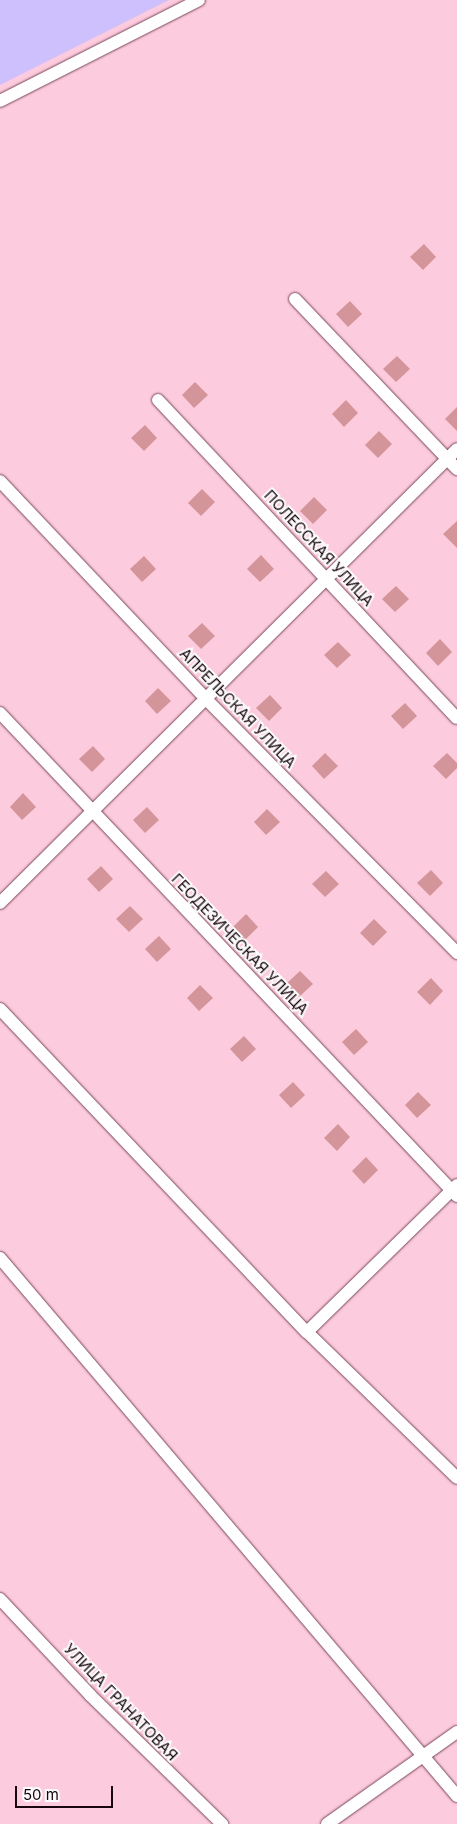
<!DOCTYPE html>
<meta charset="utf-8">
<style>
body{margin:0}
#map{position:relative;width:457px;height:1824px;overflow:hidden;background:#fccbdd;font-family:Inter,sans-serif}
div>[style]{position:absolute}
.green>*{inset:0;background:#cdc0fc}
.building>*{inset:0;background:#d3959a}
.roads{filter:drop-shadow(0 0 1px #79465b) drop-shadow(0 0 1px #79465b)}
.minor>*{height:12px;margin:-6px;padding:0 6px;transform-origin:6px;border-radius:6px;background:#fff}
span{translate:-50% -50%;white-space:nowrap;text-align:center;line-height:1.15;-webkit-text-stroke:4px #fcfcfc;paint-order:stroke}
.street-label{font-size:15px;color:#18050d}
.scale{position:absolute;left:15px;top:1786px;width:98px;height:22px;box-sizing:border-box;border:2px solid #18050d;border-top:0;padding-left:6px;font-size:15px;line-height:18px;white-space:nowrap;color:#18050d;-webkit-text-stroke:4px #fcfcfc;paint-order:stroke}
</style>
<div id="map">
<div class="green">
<div style="clip-path:polygon(0 0,169px 0,0 85px)"></div>
</div>
<div class="building">
<div style="clip-path:polygon(424px 244px,436px 257px,423px 270px,410px 257px)"></div>
<div style="clip-path:polygon(350px 301px,362px 314px,348px 327px,336px 314px)"></div>
<div style="clip-path:polygon(397px 356px,410px 369px,396px 382px,383px 369px)"></div>
<div style="clip-path:polygon(195px 382px,208px 395px,194px 408px,182px 395px)"></div>
<div style="clip-path:polygon(346px 400px,358px 413px,344px 427px,332px 414px)"></div>
<div style="clip-path:polygon(457px 407px,457px 431px,445px 419px)"></div>
<div style="clip-path:polygon(145px 425px,157px 438px,144px 451px,131px 438px)"></div>
<div style="clip-path:polygon(379px 431px,392px 444px,378px 458px,365px 445px)"></div>
<div style="clip-path:polygon(202px 489px,215px 502px,201px 516px,188px 503px)"></div>
<div style="clip-path:polygon(314px 497px,327px 510px,313px 524px,300px 511px)"></div>
<div style="clip-path:polygon(457px 521px,457px 548px,443px 534px)"></div>
<div style="clip-path:polygon(261px 555px,274px 569px,260px 582px,247px 569px)"></div>
<div style="clip-path:polygon(144px 556px,156px 569px,142px 582px,130px 569px)"></div>
<div style="clip-path:polygon(396px 586px,409px 599px,395px 612px,382px 599px)"></div>
<div style="clip-path:polygon(202px 623px,215px 636px,201px 649px,188px 636px)"></div>
<div style="clip-path:polygon(440px 639px,452px 652px,438px 666px,426px 653px)"></div>
<div style="clip-path:polygon(338px 642px,351px 655px,337px 668px,324px 655px)"></div>
<div style="clip-path:polygon(158px 688px,171px 701px,157px 714px,145px 701px)"></div>
<div style="clip-path:polygon(270px 695px,282px 708px,269px 721px,256px 708px)"></div>
<div style="clip-path:polygon(405px 703px,417px 716px,403px 729px,391px 716px)"></div>
<div style="clip-path:polygon(93px 746px,105px 759px,92px 772px,79px 759px)"></div>
<div style="clip-path:polygon(325px 753px,338px 766px,324px 779px,312px 766px)"></div>
<div style="clip-path:polygon(447px 753px,457px 763px,457px 768px,446px 779px,433px 766px)"></div>
<div style="clip-path:polygon(23px 793px,36px 807px,22px 820px,10px 807px)"></div>
<div style="clip-path:polygon(147px 807px,159px 820px,145px 833px,133px 820px)"></div>
<div style="clip-path:polygon(267px 809px,280px 822px,266px 835px,254px 822px)"></div>
<div style="clip-path:polygon(101px 866px,113px 879px,99px 892px,87px 879px)"></div>
<div style="clip-path:polygon(431px 870px,443px 883px,430px 896px,417px 883px)"></div>
<div style="clip-path:polygon(326px 871px,339px 884px,325px 897px,312px 884px)"></div>
<div style="clip-path:polygon(130px 906px,143px 919px,129px 932px,116px 919px)"></div>
<div style="clip-path:polygon(246px 914px,258px 927px,244px 941px,232px 928px)"></div>
<div style="clip-path:polygon(374px 919px,387px 932px,373px 946px,360px 933px)"></div>
<div style="clip-path:polygon(159px 936px,171px 949px,157px 962px,145px 949px)"></div>
<div style="clip-path:polygon(300px 971px,313px 984px,299px 997px,286px 984px)"></div>
<div style="clip-path:polygon(431px 978px,443px 991px,430px 1005px,417px 992px)"></div>
<div style="clip-path:polygon(200px 985px,213px 998px,199px 1011px,187px 998px)"></div>
<div style="clip-path:polygon(356px 1029px,368px 1042px,354px 1055px,342px 1042px)"></div>
<div style="clip-path:polygon(244px 1036px,256px 1049px,242px 1062px,230px 1049px)"></div>
<div style="clip-path:polygon(293px 1082px,305px 1095px,291px 1108px,279px 1095px)"></div>
<div style="clip-path:polygon(418px 1092px,431px 1105px,417px 1118px,405px 1105px)"></div>
<div style="clip-path:polygon(338px 1124px,350px 1137px,337px 1151px,324px 1138px)"></div>
<div style="clip-path:polygon(366px 1157px,378px 1170px,364px 1184px,352px 1171px)"></div>
</div>
<div class="roads">
<div class="minor">
<div style="left:0;top:101px;width:223px;rotate:-26.9deg"></div>
<div style="left:295px;top:299px;width:235px;rotate:46.4deg"></div>
<div style="left:158px;top:400px;width:436px;rotate:46.8deg"></div>
<div style="left:0;top:481px;width:299px;rotate:46.6deg"></div>
<div style="left:205px;top:698px;width:359px;rotate:45.3deg"></div>
<div style="left:0;top:713px;width:665px;rotate:46.58deg"></div>
<div style="left:0;top:903px;width:644px;rotate:-44.81deg"></div>
<div style="left:0;top:1009px;width:446px;rotate:46.5deg"></div>
<div style="left:307px;top:1332px;width:209px;rotate:44.2deg"></div>
<div style="left:0;top:1258px;width:706px;rotate:49.65deg"></div>
<div style="left:307px;top:1332px;width:210px;rotate:-44.4deg"></div>
<div style="left:0;top:1599px;width:132px;rotate:46.8deg"></div>
<div style="left:90px;top:1695px;width:185px;rotate:44.3deg"></div>
<div style="left:327px;top:1824px;width:159px;rotate:-35.3deg"></div>
</div>
</div>
<div class="street-label">
<span style="left:319px;top:548px;rotate:47deg">ПОЛЕССКАЯ УЛИЦА</span>
<span style="left:238px;top:708px;rotate:46deg">АПРЕЛЬСКАЯ УЛИЦА</span>
<span style="left:240px;top:944px;rotate:46deg">ГЕОДЕЗИЧЕСКАЯ УЛИЦА</span>
<span style="left:121px;top:1702px;rotate:46deg">УЛИЦА ГРАНАТОВАЯ</span>
</div>
<div class="scale">50 m</div>
</div>
